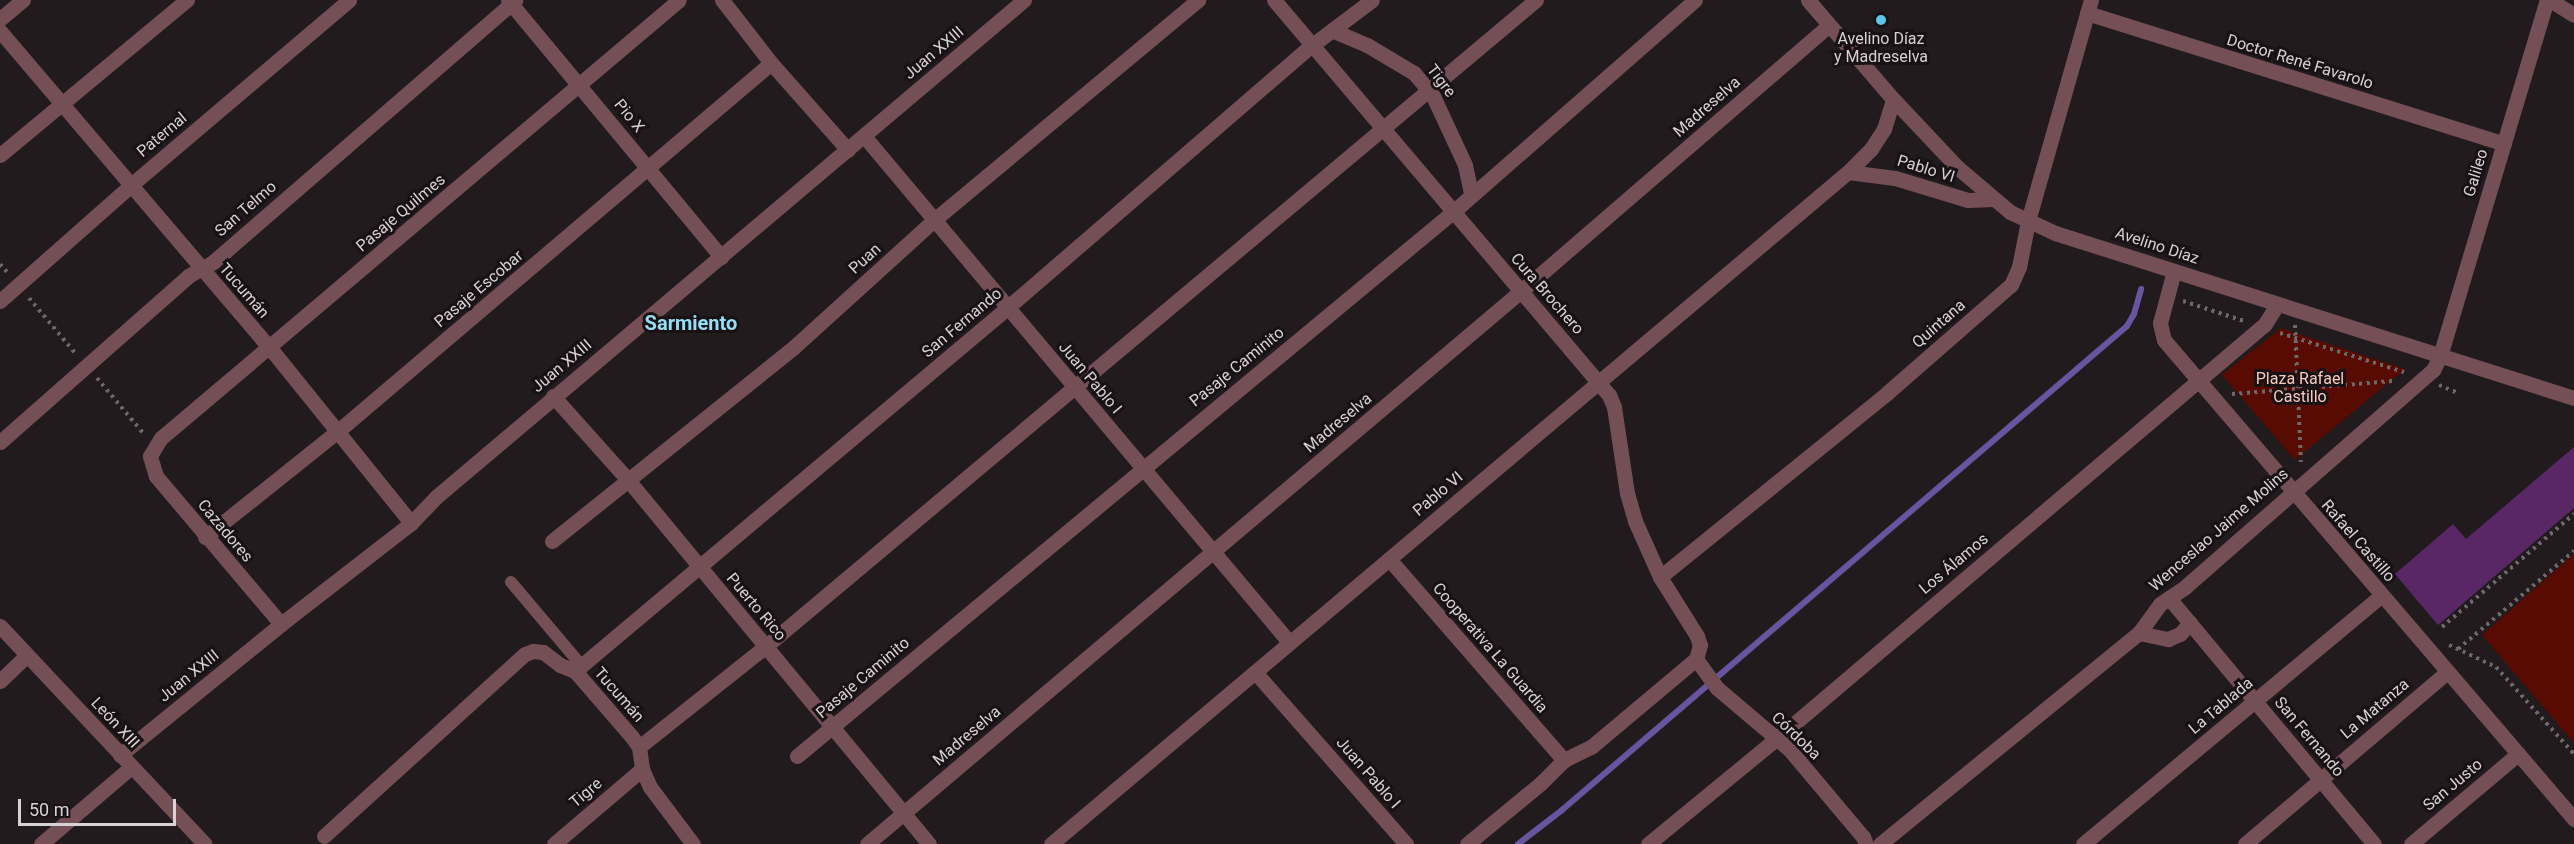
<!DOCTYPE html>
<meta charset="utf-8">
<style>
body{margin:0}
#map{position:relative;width:2574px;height:844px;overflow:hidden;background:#211b1e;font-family:Roboto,sans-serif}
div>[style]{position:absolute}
.green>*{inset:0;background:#580b00}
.stream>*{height:6px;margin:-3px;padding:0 3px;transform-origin:3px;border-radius:3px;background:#69559f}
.building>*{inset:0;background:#592766}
.path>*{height:4px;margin-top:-2px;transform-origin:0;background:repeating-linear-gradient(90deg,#6d686b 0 3px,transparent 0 7.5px)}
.service>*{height:12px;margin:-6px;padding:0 6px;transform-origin:6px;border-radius:6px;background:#754f56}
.minor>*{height:15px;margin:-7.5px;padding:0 7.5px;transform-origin:7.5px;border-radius:7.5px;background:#754f56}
.tertiary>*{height:15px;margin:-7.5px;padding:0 7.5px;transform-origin:7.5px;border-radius:7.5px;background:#754f56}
.dots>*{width:16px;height:16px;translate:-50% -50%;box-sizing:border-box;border:3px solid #181215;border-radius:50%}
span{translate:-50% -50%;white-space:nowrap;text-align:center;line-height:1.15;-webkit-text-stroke:6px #181215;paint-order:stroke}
.poi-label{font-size:16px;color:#d7d2d5}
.street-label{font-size:16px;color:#d7d2d5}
.park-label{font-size:16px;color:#fac9be}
.quarter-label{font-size:20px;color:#95def6;font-weight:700}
.scale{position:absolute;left:18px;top:799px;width:158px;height:27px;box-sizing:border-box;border:3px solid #d7d2d5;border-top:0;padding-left:8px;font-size:18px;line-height:21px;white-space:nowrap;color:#d7d2d5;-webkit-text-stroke:4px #181215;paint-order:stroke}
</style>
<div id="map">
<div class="green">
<div style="clip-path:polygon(2281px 328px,2405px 369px,2295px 460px,2222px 375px)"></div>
<div style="clip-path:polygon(2574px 554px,2574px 743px,2482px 635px)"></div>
</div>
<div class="stream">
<div style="left:1518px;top:844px;width:56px;rotate:-37.7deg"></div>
<div style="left:1562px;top:810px;width:744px;rotate:-40.58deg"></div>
<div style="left:2127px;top:326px;width:14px;rotate:-60deg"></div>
<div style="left:2134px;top:314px;width:26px;rotate:-74deg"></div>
</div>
<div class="building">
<div style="clip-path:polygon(2574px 447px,2574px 508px,2438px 625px,2395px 574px,2453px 524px,2466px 539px)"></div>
</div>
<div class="path">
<div style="left:0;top:264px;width:11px;rotate:49deg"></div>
<div style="left:29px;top:298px;width:73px;rotate:50deg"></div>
<div style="left:2183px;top:301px;width:64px;rotate:18.2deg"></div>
<div style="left:2295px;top:325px;width:137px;rotate:87.5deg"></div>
<div style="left:2280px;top:333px;width:130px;rotate:17.5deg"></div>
<div style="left:97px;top:378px;width:73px;rotate:50deg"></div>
<div style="left:2439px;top:385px;width:21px;rotate:23deg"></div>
<div style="left:2232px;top:394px;width:164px;rotate:-4.6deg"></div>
<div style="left:2442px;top:627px;width:174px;rotate:-40.6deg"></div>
<div style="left:2449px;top:645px;width:52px;rotate:25.1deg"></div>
<div style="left:2496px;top:667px;width:117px;rotate:48.1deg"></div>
<div style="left:2458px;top:649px;width:152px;rotate:-40.2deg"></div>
</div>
<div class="service">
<div style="left:511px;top:582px;width:110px;rotate:49.8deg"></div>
</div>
<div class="minor">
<div style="left:508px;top:0;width:334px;rotate:50.3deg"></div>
<div style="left:722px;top:0;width:80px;rotate:52.1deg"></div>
<div style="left:771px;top:63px;width:116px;rotate:48.5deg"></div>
<div style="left:1274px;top:0;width:518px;rotate:49.7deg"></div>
<div style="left:1609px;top:395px;width:13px;rotate:67deg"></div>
<div style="left:1614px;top:407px;width:87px;rotate:81.4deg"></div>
<div style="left:1627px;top:493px;width:29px;rotate:74deg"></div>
<div style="left:1635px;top:521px;width:61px;rotate:65.9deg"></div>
<div style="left:1660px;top:577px;width:70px;rotate:57.9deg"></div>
<div style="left:1697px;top:636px;width:9px;rotate:72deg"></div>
<div style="left:1700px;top:645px;width:15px;rotate:106deg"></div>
<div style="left:2550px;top:0;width:28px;rotate:32deg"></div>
<div style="left:2087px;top:13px;width:437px;rotate:17.4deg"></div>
<div style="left:0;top:19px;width:30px;rotate:-40deg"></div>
<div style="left:0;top:31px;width:416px;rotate:49.6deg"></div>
<div style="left:270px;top:348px;width:225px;rotate:51.1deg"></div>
<div style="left:1334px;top:31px;width:36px;rotate:23deg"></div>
<div style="left:1367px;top:45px;width:55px;rotate:30.8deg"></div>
<div style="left:1414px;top:73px;width:30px;rotate:50deg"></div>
<div style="left:1433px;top:96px;width:76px;rotate:65.1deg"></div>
<div style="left:1465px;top:165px;width:30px;rotate:78deg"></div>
<div style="left:864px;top:136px;width:661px;rotate:49.97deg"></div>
<div style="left:0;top:155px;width:243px;rotate:-39.7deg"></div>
<div style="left:1848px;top:172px;width:33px;rotate:-45deg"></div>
<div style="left:1871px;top:149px;width:24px;rotate:-57deg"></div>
<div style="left:1884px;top:129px;width:31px;rotate:-73deg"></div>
<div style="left:2174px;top:271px;width:54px;rotate:105.1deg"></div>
<div style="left:2160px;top:323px;width:17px;rotate:77deg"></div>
<div style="left:2164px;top:340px;width:631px;rotate:49.44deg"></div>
<div style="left:0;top:301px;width:175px;rotate:-41.5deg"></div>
<div style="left:131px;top:185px;width:286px;rotate:-40.3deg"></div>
<div style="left:553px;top:396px;width:113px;rotate:48.2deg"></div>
<div style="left:628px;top:480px;width:472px;rotate:50.4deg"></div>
<div style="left:0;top:442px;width:251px;rotate:-41.4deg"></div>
<div style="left:188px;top:276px;width:29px;rotate:-29deg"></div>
<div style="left:213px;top:262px;width:400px;rotate:-40.9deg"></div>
<div style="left:205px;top:537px;width:170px;rotate:-38.6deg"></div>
<div style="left:338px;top:431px;width:568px;rotate:-40.36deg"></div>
<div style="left:552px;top:541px;width:310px;rotate:-38.7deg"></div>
<div style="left:794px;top:347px;width:189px;rotate:-42.2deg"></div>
<div style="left:934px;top:220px;width:344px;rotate:-39.8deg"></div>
<div style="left:1389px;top:559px;width:267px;rotate:49deg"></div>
<div style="left:1660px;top:577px;width:292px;rotate:-39deg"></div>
<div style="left:1887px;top:393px;width:164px;rotate:-41.1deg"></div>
<div style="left:2011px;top:285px;width:20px;rotate:-66deg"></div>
<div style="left:2019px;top:267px;width:47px;rotate:-78.9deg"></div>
<div style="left:2028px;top:221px;width:230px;rotate:-74.1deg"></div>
<div style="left:2169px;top:598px;width:320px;rotate:50.2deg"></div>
<div style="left:281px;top:624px;width:194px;rotate:-130.2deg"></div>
<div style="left:156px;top:476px;width:21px;rotate:-107deg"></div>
<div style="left:150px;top:456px;width:21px;rotate:-59deg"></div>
<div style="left:161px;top:438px;width:678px;rotate:-40.22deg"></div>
<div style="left:0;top:626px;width:299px;rotate:46.8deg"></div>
<div style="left:2139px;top:633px;width:30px;rotate:12deg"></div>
<div style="left:2168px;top:639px;width:13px;rotate:-23deg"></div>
<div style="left:2180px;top:634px;width:15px;rotate:-48deg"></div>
<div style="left:1696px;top:659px;width:36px;rotate:54deg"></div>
<div style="left:1717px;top:688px;width:94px;rotate:40.3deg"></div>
<div style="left:1789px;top:749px;width:115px;rotate:49.9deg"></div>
<div style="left:1863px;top:837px;width:8px;rotate:67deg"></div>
<div style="left:575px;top:671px;width:564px;rotate:-40.04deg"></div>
<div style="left:1007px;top:308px;width:401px;rotate:-40.8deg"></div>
<div style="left:1311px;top:46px;width:76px;rotate:-37deg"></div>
<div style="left:1255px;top:672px;width:229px;rotate:48.7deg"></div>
<div style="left:0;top:681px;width:37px;rotate:-44deg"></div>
<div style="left:639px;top:747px;width:162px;rotate:-38.5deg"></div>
<div style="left:766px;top:646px;width:1005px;rotate:-40deg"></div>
<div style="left:120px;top:755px;width:208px;rotate:-39.1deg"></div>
<div style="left:281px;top:624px;width:165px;rotate:-37.8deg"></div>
<div style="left:411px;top:523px;width:36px;rotate:-46deg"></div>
<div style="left:436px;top:497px;width:770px;rotate:-40.21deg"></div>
<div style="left:797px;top:756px;width:854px;rotate:-39.68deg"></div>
<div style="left:1454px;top:211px;width:320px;rotate:-41.2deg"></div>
<div style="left:324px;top:836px;width:271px;rotate:-42.2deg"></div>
<div style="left:525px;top:654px;width:9px;rotate:-21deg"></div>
<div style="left:533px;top:651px;width:10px;rotate:6deg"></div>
<div style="left:543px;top:652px;width:21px;rotate:37deg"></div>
<div style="left:560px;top:665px;width:16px;rotate:22deg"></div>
<div style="left:575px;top:671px;width:87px;rotate:49.2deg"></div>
<div style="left:632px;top:737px;width:12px;rotate:55deg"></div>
<div style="left:639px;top:747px;width:22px;rotate:82deg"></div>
<div style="left:642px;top:769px;width:20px;rotate:66deg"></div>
<div style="left:650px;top:787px;width:71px;rotate:53deg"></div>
<div style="left:41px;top:844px;width:118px;rotate:-40.5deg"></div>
<div style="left:554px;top:844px;width:116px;rotate:-40.4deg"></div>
<div style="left:867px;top:844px;width:856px;rotate:-40.22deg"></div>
<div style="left:1521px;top:291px;width:407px;rotate:-40.8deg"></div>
<div style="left:1051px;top:844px;width:1042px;rotate:-40.14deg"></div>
<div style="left:1848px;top:172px;width:47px;rotate:7.3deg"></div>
<div style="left:1895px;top:178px;width:76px;rotate:16.8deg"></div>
<div style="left:1968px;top:200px;width:25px;rotate:-2deg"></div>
<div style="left:1467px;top:844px;width:96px;rotate:-39.5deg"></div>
<div style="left:1541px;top:783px;width:33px;rotate:-45deg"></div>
<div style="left:1564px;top:760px;width:30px;rotate:-26deg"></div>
<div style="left:1591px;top:747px;width:137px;rotate:-40deg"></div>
<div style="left:1648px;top:844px;width:166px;rotate:-39.4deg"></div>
<div style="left:1776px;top:739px;width:641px;rotate:-40.32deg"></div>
<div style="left:2265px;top:324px;width:22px;rotate:-58deg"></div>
<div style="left:1880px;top:844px;width:334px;rotate:-39.2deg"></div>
<div style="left:2139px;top:633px;width:36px;rotate:-54deg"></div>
<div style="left:2160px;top:604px;width:30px;rotate:-34deg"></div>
<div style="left:2185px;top:587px;width:330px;rotate:-41.2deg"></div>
<div style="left:2433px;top:370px;width:16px;rotate:-63deg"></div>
<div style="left:2440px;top:356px;width:372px;rotate:-73.3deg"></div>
<div style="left:2083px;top:844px;width:389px;rotate:-39.8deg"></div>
<div style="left:2245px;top:844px;width:265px;rotate:-40.4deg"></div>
<div style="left:2411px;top:844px;width:140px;rotate:-40.1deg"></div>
</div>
<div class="tertiary">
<div style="left:1808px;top:0;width:130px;rotate:49.4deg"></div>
<div style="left:1893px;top:99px;width:93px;rotate:46.7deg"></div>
<div style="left:1957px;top:167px;width:70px;rotate:40.3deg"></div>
<div style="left:2010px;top:212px;width:50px;rotate:25deg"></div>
<div style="left:2055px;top:233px;width:545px;rotate:17.64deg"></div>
</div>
<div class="dots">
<div style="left:1881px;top:20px;background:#5cc7e7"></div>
</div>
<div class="poi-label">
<span style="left:1881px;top:48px">Avelino Díaz<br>y Madreselva</span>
</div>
<div class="street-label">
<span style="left:934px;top:53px;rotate:-40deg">Juan XXIII</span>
<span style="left:2300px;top:62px;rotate:17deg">Doctor René Favarolo</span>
<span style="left:1441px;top:81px;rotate:53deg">Tigre</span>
<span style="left:1707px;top:107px;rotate:-41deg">Madreselva</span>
<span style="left:629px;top:116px;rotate:51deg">Pio X</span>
<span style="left:162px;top:135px;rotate:-40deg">Paternal</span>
<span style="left:1926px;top:169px;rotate:17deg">Pablo VI</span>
<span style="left:2476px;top:173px;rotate:-73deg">Galileo</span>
<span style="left:246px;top:209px;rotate:-41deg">San Telmo</span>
<span style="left:401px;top:213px;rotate:-40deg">Pasaje Quilmes</span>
<span style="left:2157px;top:246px;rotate:18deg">Avelino Díaz</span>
<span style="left:865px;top:259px;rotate:-42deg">Puan</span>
<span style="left:479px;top:289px;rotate:-40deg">Pasaje Escobar</span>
<span style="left:244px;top:291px;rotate:49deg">Tucumán</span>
<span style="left:1547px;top:294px;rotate:49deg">Cura Brochero</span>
<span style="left:962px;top:323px;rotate:-40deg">San Fernando</span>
<span style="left:1939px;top:324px;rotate:-41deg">Quintana</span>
<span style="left:562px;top:366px;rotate:-40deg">Juan XXIII</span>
<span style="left:1237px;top:367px;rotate:-39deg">Pasaje Caminito</span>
<span style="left:1090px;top:378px;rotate:50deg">Juan Pablo I</span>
<span style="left:1338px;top:423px;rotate:-40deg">Madreselva</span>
<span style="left:1438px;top:494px;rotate:-40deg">Pablo VI</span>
<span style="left:2219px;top:530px;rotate:-41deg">Wenceslao Jaime Molins</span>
<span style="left:225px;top:531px;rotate:50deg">Cazadores</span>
<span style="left:2358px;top:541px;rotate:49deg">Rafael Castillo</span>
<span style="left:1954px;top:564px;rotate:-40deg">Los Álamos</span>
<span style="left:756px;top:607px;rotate:50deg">Puerto Rico</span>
<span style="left:1490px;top:648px;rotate:49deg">Cooperativa La Guardia</span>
<span style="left:189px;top:676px;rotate:-39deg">Juan XXIII</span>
<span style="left:863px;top:678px;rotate:-40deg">Pasaje Caminito</span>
<span style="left:619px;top:695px;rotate:49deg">Tucumán</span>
<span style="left:2221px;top:706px;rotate:-40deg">La Tablada</span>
<span style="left:2375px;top:709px;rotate:-40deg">La Matanza</span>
<span style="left:115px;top:723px;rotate:47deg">León XIII</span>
<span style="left:967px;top:736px;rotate:-40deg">Madreselva</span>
<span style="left:1796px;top:736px;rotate:44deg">Córdoba</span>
<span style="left:2309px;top:737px;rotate:50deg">San Fernando</span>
<span style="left:1368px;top:773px;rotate:49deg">Juan Pablo I</span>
<span style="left:2453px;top:785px;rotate:-40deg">San Justo</span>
<span style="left:586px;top:793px;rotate:-40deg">Tigre</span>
</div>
<div class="park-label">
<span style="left:2300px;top:388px">Plaza Rafael<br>Castillo</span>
</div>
<div class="quarter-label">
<span style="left:691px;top:323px">Sarmiento</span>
</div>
<div class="scale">50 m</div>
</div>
